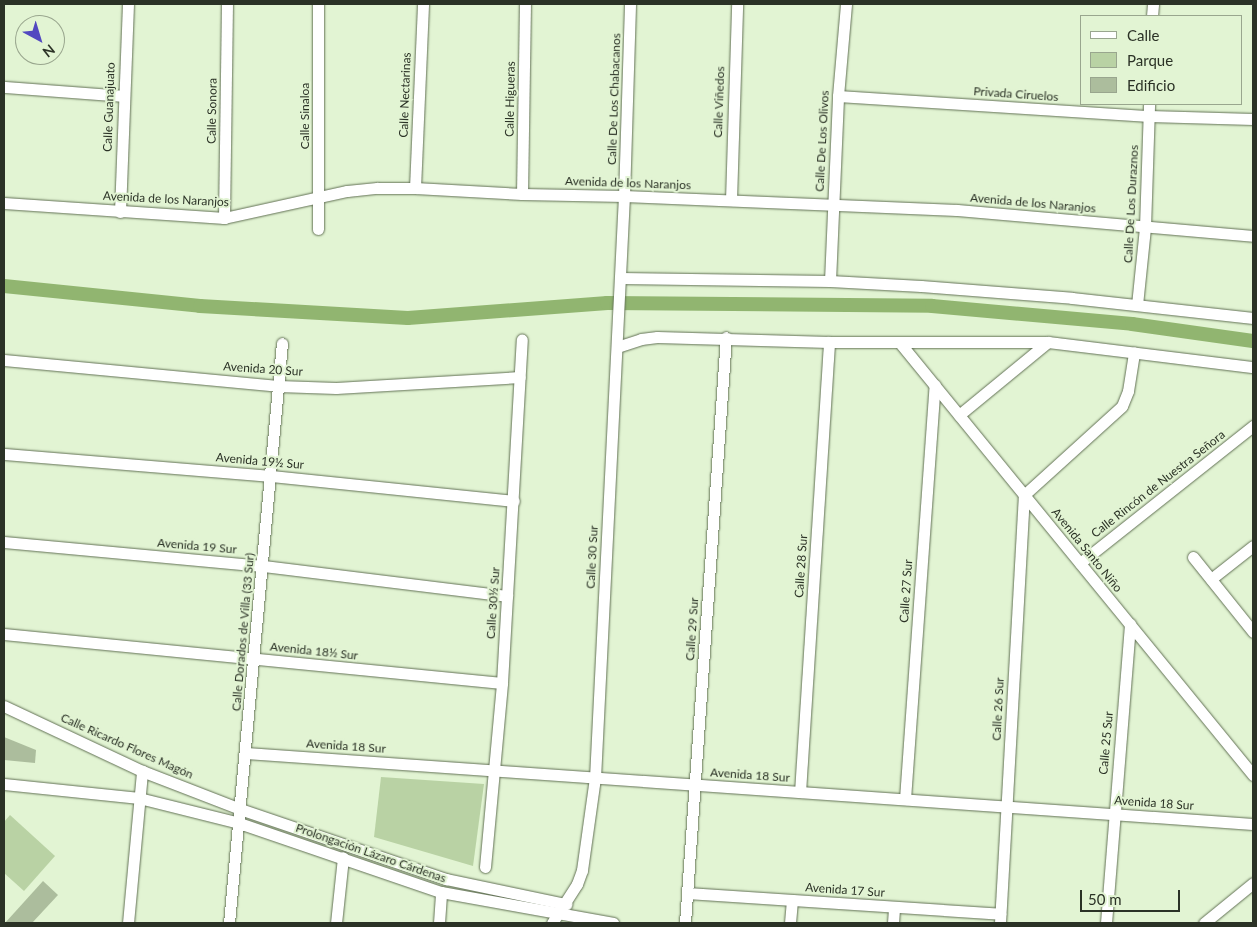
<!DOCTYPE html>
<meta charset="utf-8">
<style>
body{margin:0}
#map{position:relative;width:1257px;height:927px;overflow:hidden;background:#e2f4d3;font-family:Lato,sans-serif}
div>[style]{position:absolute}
.green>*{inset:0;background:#b9d2a4}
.canal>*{height:14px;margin:-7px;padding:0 7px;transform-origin:7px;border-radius:7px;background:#91b570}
.building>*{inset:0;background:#acbd9d}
.roads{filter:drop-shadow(0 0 1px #627155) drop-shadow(0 0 1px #627155)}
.minor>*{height:11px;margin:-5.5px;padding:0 5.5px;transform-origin:5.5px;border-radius:5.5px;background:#fff}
span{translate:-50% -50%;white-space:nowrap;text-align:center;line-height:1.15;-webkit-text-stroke:4px #e2f4d3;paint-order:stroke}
.street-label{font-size:12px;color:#2b3226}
.frame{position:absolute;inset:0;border:5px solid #2b3226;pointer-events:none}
.legend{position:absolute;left:1080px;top:15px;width:162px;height:90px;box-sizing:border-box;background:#e2f4d3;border:1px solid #99a68e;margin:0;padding:6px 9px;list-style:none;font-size:15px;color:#2b3226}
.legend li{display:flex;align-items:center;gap:10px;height:25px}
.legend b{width:25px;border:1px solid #99a68e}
.north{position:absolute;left:15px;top:15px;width:50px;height:50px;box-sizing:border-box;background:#e2f4d3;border:1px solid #99a68e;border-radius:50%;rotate:141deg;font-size:14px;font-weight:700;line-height:20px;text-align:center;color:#2b3226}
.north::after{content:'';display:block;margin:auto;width:18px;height:22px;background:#5248c0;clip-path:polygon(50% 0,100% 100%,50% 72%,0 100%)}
.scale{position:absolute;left:1080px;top:890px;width:100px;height:22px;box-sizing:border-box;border:2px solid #2b3226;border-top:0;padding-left:6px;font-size:15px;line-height:18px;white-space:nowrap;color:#2b3226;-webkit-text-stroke:4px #e2f4d3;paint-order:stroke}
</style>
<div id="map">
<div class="green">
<div style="clip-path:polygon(381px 777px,484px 784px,473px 866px,374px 837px)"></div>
<div style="clip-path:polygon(10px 815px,55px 856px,24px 891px,4px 873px,4px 822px)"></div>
</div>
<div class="canal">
<div style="left:4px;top:286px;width:197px;rotate:5.8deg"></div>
<div style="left:200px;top:306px;width:208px;rotate:3.3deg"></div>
<div style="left:408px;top:318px;width:200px;rotate:-4.3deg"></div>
<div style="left:607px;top:303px;width:325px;rotate:0.5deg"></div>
<div style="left:932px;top:306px;width:201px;rotate:5.1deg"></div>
<div style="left:1132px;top:324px;width:122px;rotate:8deg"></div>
</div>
<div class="building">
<div style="clip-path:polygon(4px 737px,36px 750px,35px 763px,4px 760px)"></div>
<div style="clip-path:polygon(43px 881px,58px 895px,32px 923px,5px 923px)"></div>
</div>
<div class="roads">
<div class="minor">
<div style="left:318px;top:4px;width:225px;rotate:90deg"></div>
<div style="left:1152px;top:16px;width:12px;rotate:-85deg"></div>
<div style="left:4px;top:87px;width:119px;rotate:4.3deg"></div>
<div style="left:838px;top:96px;width:312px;rotate:3.7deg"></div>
<div style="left:1149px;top:116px;width:104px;rotate:1.7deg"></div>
<div style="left:415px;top:188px;width:184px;rotate:-87.5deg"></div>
<div style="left:522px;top:194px;width:190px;rotate:-89.1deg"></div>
<div style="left:731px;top:200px;width:196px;rotate:-88.2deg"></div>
<div style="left:4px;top:203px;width:221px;rotate:3.9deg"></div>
<div style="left:224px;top:218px;width:126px;rotate:-12.4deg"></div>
<div style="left:347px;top:191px;width:30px;rotate:-6deg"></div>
<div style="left:377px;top:188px;width:38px"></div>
<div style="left:415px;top:188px;width:107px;rotate:3.2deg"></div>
<div style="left:522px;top:194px;width:102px;rotate:1.1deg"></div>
<div style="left:624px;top:196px;width:333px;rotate:2.4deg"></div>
<div style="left:957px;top:210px;width:297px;rotate:5deg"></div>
<div style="left:120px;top:212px;width:208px;rotate:-87.8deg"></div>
<div style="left:224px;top:218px;width:214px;rotate:-89.2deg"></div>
<div style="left:620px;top:278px;width:210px;rotate:0.8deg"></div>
<div style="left:830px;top:281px;width:91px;rotate:3.1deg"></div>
<div style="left:921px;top:286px;width:151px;rotate:4.5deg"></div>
<div style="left:1072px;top:298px;width:182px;rotate:6.3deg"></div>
<div style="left:830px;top:281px;width:185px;rotate:-87.5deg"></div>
<div style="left:838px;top:96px;width:92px;rotate:-85deg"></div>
<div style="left:1137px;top:305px;width:78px;rotate:-84.1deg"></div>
<div style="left:1145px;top:227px;width:123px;rotate:-88.1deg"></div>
<div style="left:900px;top:343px;width:558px;rotate:50.75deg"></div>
<div style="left:617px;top:347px;width:25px;rotate:-18deg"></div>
<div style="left:641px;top:339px;width:16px;rotate:-7deg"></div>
<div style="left:657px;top:337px;width:172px;rotate:1.7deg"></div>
<div style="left:829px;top:342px;width:219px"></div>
<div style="left:1048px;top:342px;width:207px;rotate:7deg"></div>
<div style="left:4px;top:360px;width:275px;rotate:5.4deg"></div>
<div style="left:278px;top:386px;width:58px;rotate:2deg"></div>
<div style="left:336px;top:388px;width:184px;rotate:-3.4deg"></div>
<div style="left:959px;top:415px;width:115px;rotate:-39.4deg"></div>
<div style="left:4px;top:454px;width:269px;rotate:4.7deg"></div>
<div style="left:272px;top:476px;width:243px;rotate:5.9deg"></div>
<div style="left:4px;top:542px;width:260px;rotate:5.3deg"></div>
<div style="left:263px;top:566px;width:246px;rotate:7deg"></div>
<div style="left:1193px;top:557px;width:96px;rotate:51.3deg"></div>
<div style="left:1080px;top:563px;width:221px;rotate:-38.4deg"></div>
<div style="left:1211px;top:579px;width:53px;rotate:-38.2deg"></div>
<div style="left:4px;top:634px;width:500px;rotate:5.62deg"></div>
<div style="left:4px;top:706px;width:153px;rotate:25.2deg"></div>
<div style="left:142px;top:771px;width:105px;rotate:21.2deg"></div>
<div style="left:240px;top:809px;width:218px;rotate:18.8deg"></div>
<div style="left:446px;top:879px;width:123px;rotate:11.8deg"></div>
<div style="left:246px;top:753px;width:1009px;rotate:4.03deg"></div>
<div style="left:4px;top:784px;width:136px;rotate:5.9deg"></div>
<div style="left:139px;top:798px;width:103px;rotate:14deg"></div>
<div style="left:239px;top:823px;width:213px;rotate:18.9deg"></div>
<div style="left:441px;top:892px;width:175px;rotate:10.2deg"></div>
<div style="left:800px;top:792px;width:451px;rotate:-86.3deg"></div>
<div style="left:905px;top:799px;width:415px;rotate:-85.9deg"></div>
<div style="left:485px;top:867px;width:185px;rotate:-84.7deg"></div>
<div style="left:502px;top:683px;width:344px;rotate:-86.7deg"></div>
<div style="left:687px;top:893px;width:314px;rotate:3.8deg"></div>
<div style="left:128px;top:923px;width:153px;rotate:-84.7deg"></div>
<div style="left:229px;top:923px;width:582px;rotate:-84.78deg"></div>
<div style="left:336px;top:923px;width:66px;rotate:-83.9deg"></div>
<div style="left:439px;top:923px;width:31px;rotate:-86deg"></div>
<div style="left:552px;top:923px;width:46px;rotate:-57.3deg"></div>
<div style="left:577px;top:884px;width:15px;rotate:-70deg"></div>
<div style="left:582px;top:870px;width:93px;rotate:-82deg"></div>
<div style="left:595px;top:778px;width:583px;rotate:-87.15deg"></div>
<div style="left:624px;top:196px;width:192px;rotate:-88.2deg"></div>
<div style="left:685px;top:923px;width:587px;rotate:-86deg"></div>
<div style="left:790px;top:923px;width:23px;rotate:-85deg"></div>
<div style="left:893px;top:923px;width:16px;rotate:-86deg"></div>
<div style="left:1000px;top:923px;width:429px;rotate:-86.8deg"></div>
<div style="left:1024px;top:495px;width:132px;rotate:-42.2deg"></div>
<div style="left:1122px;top:406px;width:16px;rotate:-68deg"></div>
<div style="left:1128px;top:391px;width:39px;rotate:-81deg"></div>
<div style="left:1106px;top:923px;width:300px;rotate:-85.4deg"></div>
<div style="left:1204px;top:923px;width:63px;rotate:-39.2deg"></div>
</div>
</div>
<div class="street-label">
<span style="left:1016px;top:94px;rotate:4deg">Privada Ciruelos</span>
<span style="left:405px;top:95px;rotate:-88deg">Calle Nectarinas</span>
<span style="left:510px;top:99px;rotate:-89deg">Calle Higueras</span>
<span style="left:614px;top:99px;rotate:-88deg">Calle De Los Chabacanos</span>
<span style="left:719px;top:102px;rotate:-88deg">Calle Viñedos</span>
<span style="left:109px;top:107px;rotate:-88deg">Calle Guanajuato</span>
<span style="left:212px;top:111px;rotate:-89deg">Calle Sonora</span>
<span style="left:305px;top:116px;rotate:-90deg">Calle Sinaloa</span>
<span style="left:822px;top:141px;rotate:-87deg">Calle De Los Olivos</span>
<span style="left:628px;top:183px;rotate:2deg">Avenida de los Naranjos</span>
<span style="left:166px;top:199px;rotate:3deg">Avenida de los Naranjos</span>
<span style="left:1033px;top:203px;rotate:5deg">Avenida de los Naranjos</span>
<span style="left:1131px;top:204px;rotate:-87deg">Calle De Los Duraznos</span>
<span style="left:263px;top:369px;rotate:4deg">Avenida 20 Sur</span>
<span style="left:260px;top:461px;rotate:5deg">Avenida 19½ Sur</span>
<span style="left:1158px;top:484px;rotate:-38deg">Calle Rincón de Nuestra Señora</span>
<span style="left:197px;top:546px;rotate:5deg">Avenida 19 Sur</span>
<span style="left:1087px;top:550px;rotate:51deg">Avenida Santo Niño</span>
<span style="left:592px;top:557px;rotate:-87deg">Calle 30 Sur</span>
<span style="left:801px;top:566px;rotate:-86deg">Calle 28 Sur</span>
<span style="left:906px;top:591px;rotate:-86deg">Calle 27 Sur</span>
<span style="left:493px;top:603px;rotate:-86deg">Calle 30½ Sur</span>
<span style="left:692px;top:629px;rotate:-86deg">Calle 29 Sur</span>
<span style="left:243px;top:632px;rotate:-85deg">Calle Dorados de Villa (33 Sur)</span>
<span style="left:314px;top:651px;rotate:6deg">Avenida 18½ Sur</span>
<span style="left:998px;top:709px;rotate:-87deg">Calle 26 Sur</span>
<span style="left:1106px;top:743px;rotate:-85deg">Calle 25 Sur</span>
<span style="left:127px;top:746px;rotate:24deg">Calle Ricardo Flores Magón</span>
<span style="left:346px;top:746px;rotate:4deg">Avenida 18 Sur</span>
<span style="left:750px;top:775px;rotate:4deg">Avenida 18 Sur</span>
<span style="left:1154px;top:803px;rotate:4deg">Avenida 18 Sur</span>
<span style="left:371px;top:853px;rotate:19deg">Prolongación Lázaro Cárdenas</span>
<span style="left:845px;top:890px;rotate:4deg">Avenida 17 Sur</span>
</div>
<div class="frame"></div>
<ul class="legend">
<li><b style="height:6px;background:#fff"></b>Calle</li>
<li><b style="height:14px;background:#b9d2a4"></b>Parque</li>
<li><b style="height:14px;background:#acbd9d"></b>Edificio</li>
</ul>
<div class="north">N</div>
<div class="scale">50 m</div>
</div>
